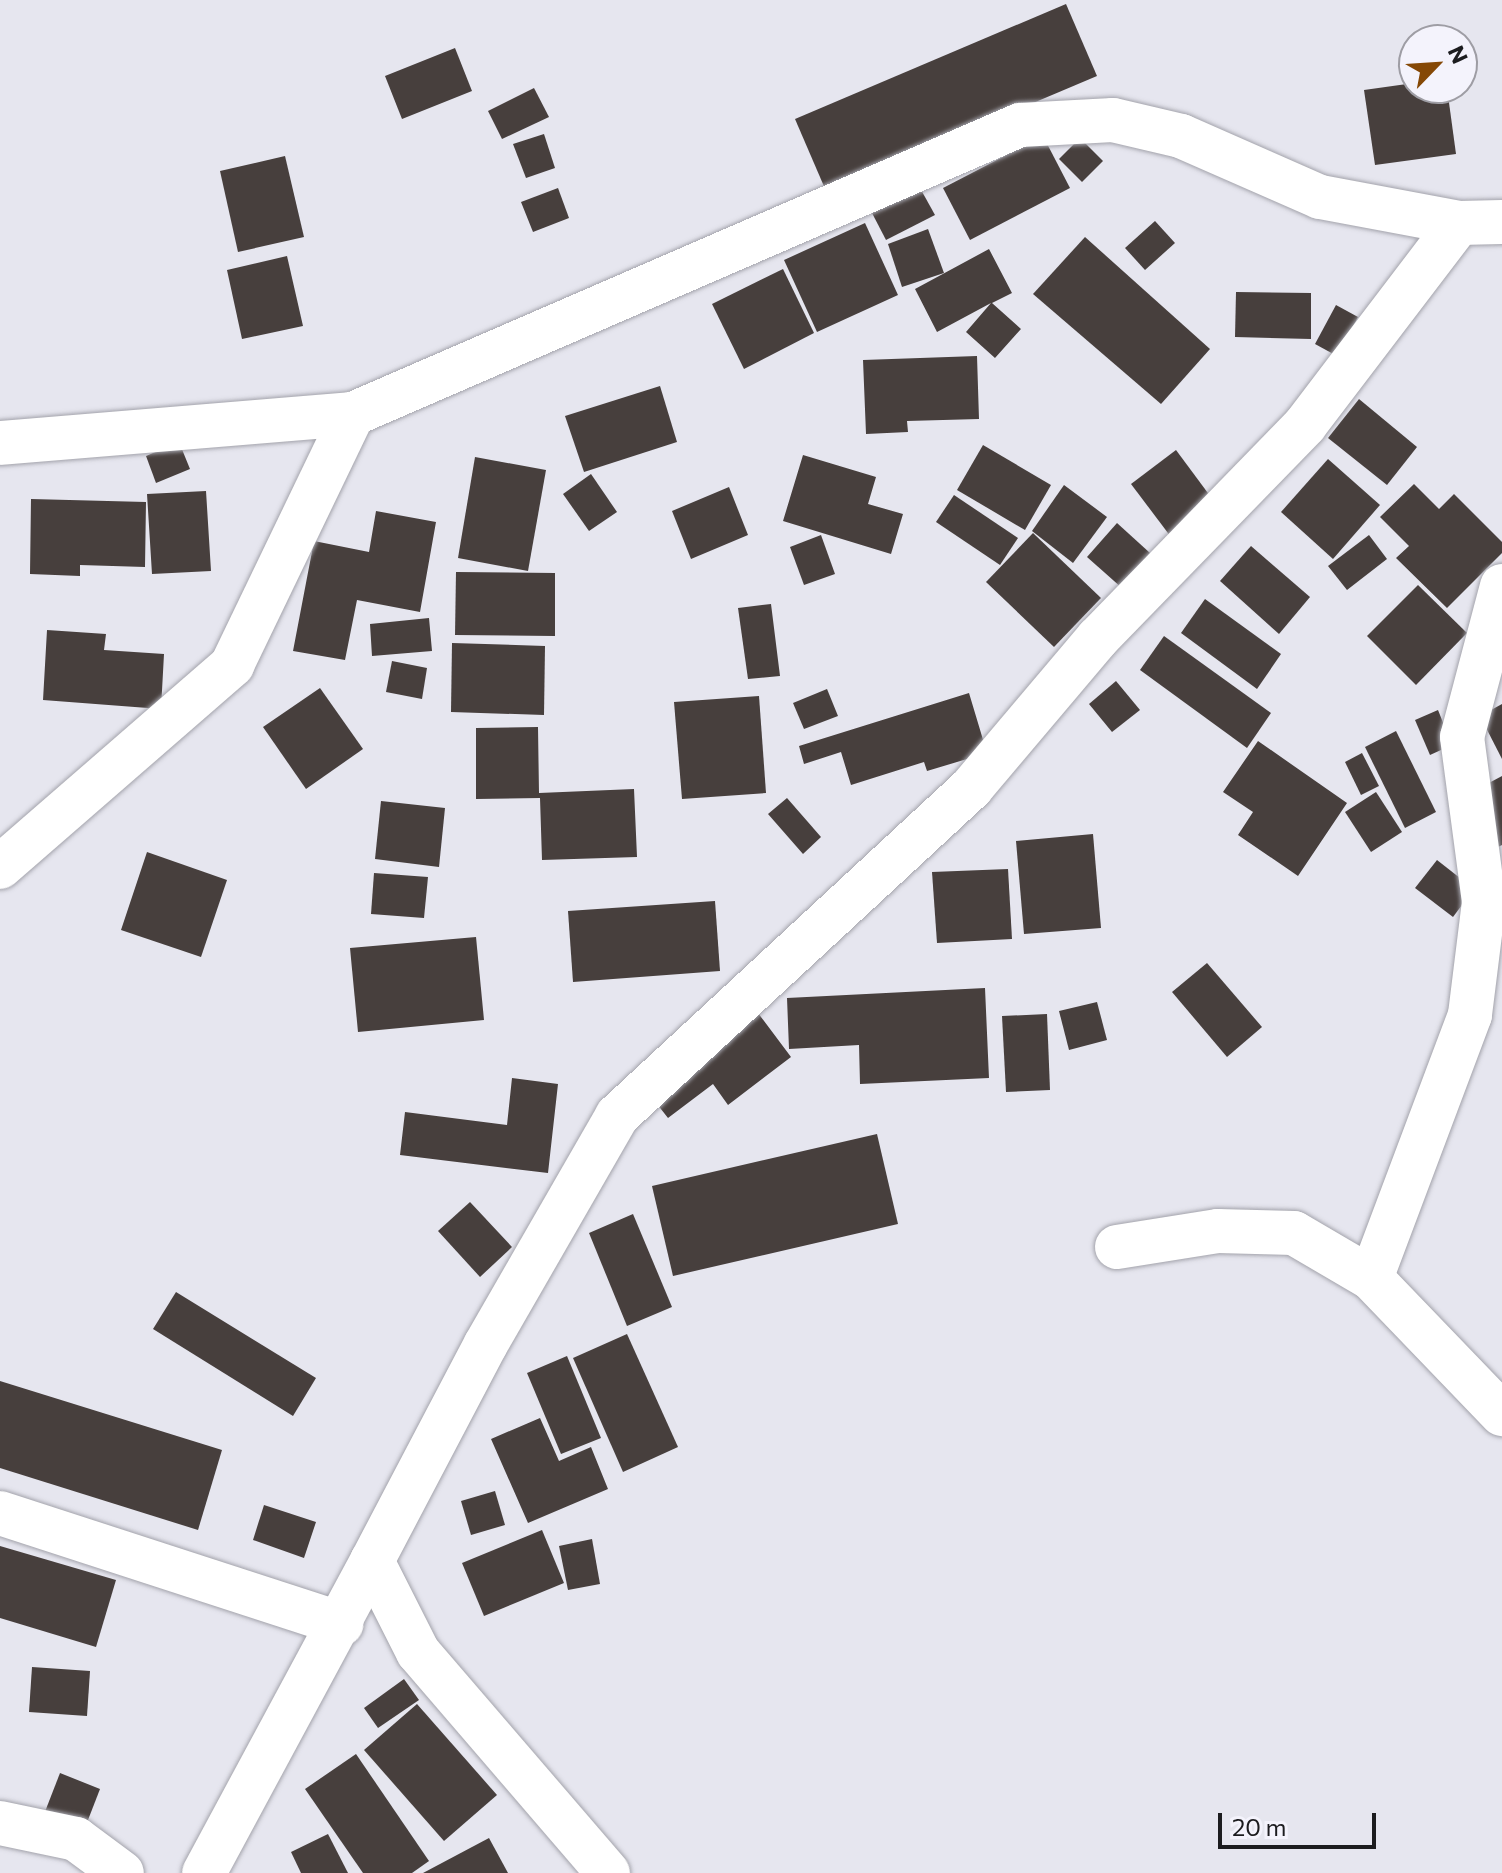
<!DOCTYPE html>
<style>
body{margin:0}
#map{position:relative;width:1502px;height:1873px;overflow:hidden;background:#e6e6ef;font-family:Commissioner,sans-serif}
div>[style]{position:absolute}
.building>*{inset:0;background:#473f3d}
.roads{filter:drop-shadow(0 0 2px #a3a3ab) drop-shadow(0 0 2px #a3a3ab)}
.street>*{height:44px;margin:-22px;padding:0 22px;transform-origin:22px;border-radius:22px;background:#fff}
span{translate:-50% -50%;white-space:nowrap;text-align:center;line-height:1.15;-webkit-text-stroke:8px #f4f3fc;paint-order:stroke}
.north{position:absolute;left:1398px;top:24px;width:80px;height:80px;box-sizing:border-box;background:#f4f3fc;border:2px solid #9e9da4;border-radius:50%;rotate:65deg;font-size:22px;font-weight:700;line-height:32px;text-align:center;color:#1c1c1f}
.north::after{content:'';display:block;margin:auto;width:28px;height:36px;background:#854806;clip-path:polygon(50% 0,100% 100%,50% 72%,0 100%)}
.scale{position:absolute;left:1218px;top:1813px;width:158px;height:36px;box-sizing:border-box;border:4px solid #1c1c1f;border-top:0;padding-left:10px;font-size:24px;line-height:28px;white-space:nowrap;color:#1c1c1f;-webkit-text-stroke:6px #f4f3fc;paint-order:stroke}
</style>
<div id="map">
<div class="building">
<div style="clip-path:polygon(1066px 4px,1097px 76px,826px 191px,795px 119px)"></div>
<div style="clip-path:polygon(455px 48px,472px 91px,402px 119px,385px 76px)"></div>
<div style="clip-path:polygon(1414px 83px,1447px 88px,1456px 154px,1375px 165px,1364px 90px)"></div>
<div style="clip-path:polygon(534px 88px,549px 117px,502px 139px,488px 111px)"></div>
<div style="clip-path:polygon(544px 134px,555px 168px,526px 178px,513px 144px)"></div>
<div style="clip-path:polygon(1043px 136px,1070px 188px,970px 240px,943px 188px)"></div>
<div style="clip-path:polygon(1080px 138px,1103px 161px,1082px 182px,1059px 159px)"></div>
<div style="clip-path:polygon(285px 156px,304px 237px,238px 252px,220px 171px)"></div>
<div style="clip-path:polygon(558px 188px,569px 218px,533px 232px,521px 202px)"></div>
<div style="clip-path:polygon(920px 188px,935px 215px,886px 240px,872px 213px)"></div>
<div style="clip-path:polygon(1155px 221px,1175px 243px,1145px 270px,1125px 248px)"></div>
<div style="clip-path:polygon(865px 223px,898px 295px,817px 332px,784px 260px)"></div>
<div style="clip-path:polygon(928px 229px,944px 273px,902px 287px,888px 244px)"></div>
<div style="clip-path:polygon(1085px 237px,1210px 349px,1161px 404px,1033px 294px)"></div>
<div style="clip-path:polygon(989px 249px,1012px 293px,992px 303px,1021px 329px,995px 358px,966px 332px,991px 303px,937px 332px,915px 289px)"></div>
<div style="clip-path:polygon(287px 256px,303px 326px,242px 339px,227px 270px)"></div>
<div style="clip-path:polygon(783px 269px,814px 333px,744px 369px,712px 304px)"></div>
<div style="clip-path:polygon(1236px 292px,1311px 293px,1311px 339px,1235px 337px)"></div>
<div style="clip-path:polygon(1336px 305px,1358px 317px,1337px 356px,1315px 344px)"></div>
<div style="clip-path:polygon(977px 356px,979px 419px,907px 421px,908px 432px,866px 434px,863px 360px)"></div>
<div style="clip-path:polygon(660px 386px,677px 442px,584px 472px,565px 416px)"></div>
<div style="clip-path:polygon(1359px 399px,1417px 447px,1387px 485px,1328px 438px)"></div>
<div style="clip-path:polygon(179px 442px,190px 469px,156px 483px,146px 456px)"></div>
<div style="clip-path:polygon(983px 445px,1051px 485px,1025px 530px,957px 490px)"></div>
<div style="clip-path:polygon(1176px 450px,1219px 508px,1174px 541px,1131px 484px)"></div>
<div style="clip-path:polygon(803px 455px,876px 477px,868px 504px,903px 514px,891px 554px,783px 521px)"></div>
<div style="clip-path:polygon(475px 457px,546px 470px,528px 571px,458px 558px)"></div>
<div style="clip-path:polygon(1328px 459px,1380px 505px,1333px 559px,1281px 512px)"></div>
<div style="clip-path:polygon(591px 474px,617px 512px,589px 531px,563px 494px)"></div>
<div style="clip-path:polygon(1414px 484px,1439px 509px,1454px 494px,1502px 542px,1502px 553px,1447px 608px,1396px 558px,1409px 546px,1380px 517px)"></div>
<div style="clip-path:polygon(1064px 485px,1107px 517px,1073px 563px,1032px 531px)"></div>
<div style="clip-path:polygon(729px 487px,748px 535px,691px 559px,672px 511px)"></div>
<div style="clip-path:polygon(206px 491px,211px 571px,152px 574px,147px 494px)"></div>
<div style="clip-path:polygon(954px 495px,1018px 538px,1000px 565px,936px 522px)"></div>
<div style="clip-path:polygon(31px 499px,146px 502px,145px 567px,80px 565px,80px 576px,30px 574px)"></div>
<div style="clip-path:polygon(376px 511px,436px 522px,420px 612px,357px 600px,345px 660px,293px 651px,314px 541px,369px 552px)"></div>
<div style="clip-path:polygon(1117px 523px,1161px 563px,1131px 596px,1087px 557px)"></div>
<div style="clip-path:polygon(1033px 533px,1101px 598px,1054px 647px,986px 582px)"></div>
<div style="clip-path:polygon(821px 535px,835px 574px,804px 585px,790px 547px)"></div>
<div style="clip-path:polygon(1369px 535px,1387px 559px,1347px 590px,1328px 566px)"></div>
<div style="clip-path:polygon(1251px 546px,1310px 597px,1279px 634px,1220px 581px)"></div>
<div style="clip-path:polygon(456px 572px,555px 573px,555px 636px,455px 635px)"></div>
<div style="clip-path:polygon(1418px 585px,1467px 633px,1416px 685px,1367px 636px)"></div>
<div style="clip-path:polygon(1205px 599px,1281px 654px,1257px 689px,1181px 633px)"></div>
<div style="clip-path:polygon(771px 604px,780px 676px,748px 679px,738px 608px)"></div>
<div style="clip-path:polygon(429px 618px,432px 651px,372px 656px,370px 624px)"></div>
<div style="clip-path:polygon(47px 630px,106px 634px,104px 650px,164px 654px,161px 709px,43px 700px)"></div>
<div style="clip-path:polygon(1164px 636px,1271px 713px,1247px 748px,1140px 670px)"></div>
<div style="clip-path:polygon(452px 643px,545px 646px,544px 715px,451px 712px)"></div>
<div style="clip-path:polygon(392px 661px,427px 668px,422px 699px,386px 692px)"></div>
<div style="clip-path:polygon(1116px 681px,1140px 710px,1112px 732px,1089px 704px)"></div>
<div style="clip-path:polygon(320px 688px,363px 749px,306px 789px,263px 727px)"></div>
<div style="clip-path:polygon(827px 689px,838px 716px,804px 729px,793px 703px)"></div>
<div style="clip-path:polygon(969px 693px,987px 753px,927px 771px,924px 762px,851px 785px,841px 752px,804px 764px,799px 746px)"></div>
<div style="clip-path:polygon(759px 696px,766px 793px,682px 799px,674px 702px)"></div>
<div style="clip-path:polygon(1502px 704px,1502px 759px,1480px 716px)"></div>
<div style="clip-path:polygon(1438px 710px,1452px 745px,1430px 755px,1415px 720px)"></div>
<div style="clip-path:polygon(538px 727px,539px 793px,634px 789px,637px 857px,542px 860px,540px 798px,476px 799px,476px 728px)"></div>
<div style="clip-path:polygon(1396px 731px,1436px 812px,1405px 828px,1365px 747px)"></div>
<div style="clip-path:polygon(1258px 741px,1347px 803px,1298px 876px,1238px 835px,1253px 812px,1223px 792px)"></div>
<div style="clip-path:polygon(1362px 753px,1379px 786px,1361px 795px,1345px 762px)"></div>
<div style="clip-path:polygon(1502px 776px,1502px 845px,1498px 847px,1470px 793px)"></div>
<div style="clip-path:polygon(1376px 792px,1402px 832px,1371px 852px,1345px 812px)"></div>
<div style="clip-path:polygon(787px 798px,821px 837px,803px 854px,768px 814px)"></div>
<div style="clip-path:polygon(381px 801px,445px 808px,439px 867px,375px 859px)"></div>
<div style="clip-path:polygon(1093px 834px,1101px 928px,1024px 934px,1016px 841px)"></div>
<div style="clip-path:polygon(147px 852px,227px 880px,201px 957px,121px 930px)"></div>
<div style="clip-path:polygon(1437px 860px,1474px 889px,1453px 917px,1415px 888px)"></div>
<div style="clip-path:polygon(1008px 869px,1012px 939px,937px 943px,932px 872px)"></div>
<div style="clip-path:polygon(374px 873px,428px 877px,424px 918px,371px 914px)"></div>
<div style="clip-path:polygon(715px 901px,720px 971px,573px 982px,568px 911px)"></div>
<div style="clip-path:polygon(476px 937px,484px 1020px,358px 1032px,350px 948px)"></div>
<div style="clip-path:polygon(1207px 963px,1262px 1027px,1227px 1057px,1172px 992px)"></div>
<div style="clip-path:polygon(985px 988px,989px 1078px,860px 1084px,859px 1045px,789px 1049px,787px 998px)"></div>
<div style="clip-path:polygon(1097px 1002px,1107px 1040px,1069px 1050px,1059px 1011px)"></div>
<div style="clip-path:polygon(755px 1009px,791px 1057px,728px 1105px,713px 1084px,668px 1118px,646px 1090px)"></div>
<div style="clip-path:polygon(1047px 1014px,1050px 1090px,1006px 1092px,1002px 1016px)"></div>
<div style="clip-path:polygon(512px 1078px,558px 1084px,548px 1173px,400px 1155px,405px 1112px,507px 1125px)"></div>
<div style="clip-path:polygon(877px 1134px,898px 1224px,673px 1276px,652px 1186px)"></div>
<div style="clip-path:polygon(470px 1202px,512px 1247px,480px 1277px,438px 1231px)"></div>
<div style="clip-path:polygon(633px 1214px,672px 1307px,627px 1326px,589px 1233px)"></div>
<div style="clip-path:polygon(176px 1292px,316px 1378px,293px 1416px,153px 1329px)"></div>
<div style="clip-path:polygon(627px 1334px,678px 1447px,623px 1472px,573px 1358px)"></div>
<div style="clip-path:polygon(567px 1356px,601px 1438px,561px 1454px,527px 1373px)"></div>
<div style="clip-path:polygon(0 1381px,222px 1450px,198px 1530px,0 1468px)"></div>
<div style="clip-path:polygon(540px 1418px,559px 1461px,591px 1447px,608px 1489px,528px 1523px,491px 1439px)"></div>
<div style="clip-path:polygon(495px 1491px,505px 1525px,471px 1535px,461px 1501px)"></div>
<div style="clip-path:polygon(264px 1505px,316px 1522px,304px 1558px,253px 1540px)"></div>
<div style="clip-path:polygon(542px 1530px,564px 1583px,484px 1616px,462px 1563px)"></div>
<div style="clip-path:polygon(592px 1539px,600px 1584px,568px 1590px,559px 1546px)"></div>
<div style="clip-path:polygon(0 1546px,116px 1580px,96px 1647px,0 1618px)"></div>
<div style="clip-path:polygon(32px 1667px,90px 1671px,87px 1716px,29px 1712px)"></div>
<div style="clip-path:polygon(404px 1679px,419px 1700px,378px 1728px,364px 1708px)"></div>
<div style="clip-path:polygon(417px 1704px,497px 1795px,444px 1841px,364px 1750px)"></div>
<div style="clip-path:polygon(356px 1754px,429px 1861px,412px 1873px,363px 1873px,305px 1789px)"></div>
<div style="clip-path:polygon(60px 1773px,100px 1789px,81px 1838px,41px 1822px)"></div>
<div style="clip-path:polygon(328px 1834px,348px 1873px,301px 1873px,291px 1852px)"></div>
<div style="clip-path:polygon(489px 1838px,508px 1873px,423px 1873px)"></div>
</div>
<div class="roads">
<div class="street">
<div style="left:0;top:443px;width:354px;rotate:-4.7deg"></div>
<div style="left:353px;top:414px;width:727px;rotate:-23.43deg"></div>
<div style="left:1020px;top:125px;width:93px;rotate:-3.1deg"></div>
<div style="left:1113px;top:120px;width:70px;rotate:13.2deg"></div>
<div style="left:1181px;top:136px;width:152px;rotate:23.7deg"></div>
<div style="left:1320px;top:197px;width:141px;rotate:10.6deg"></div>
<div style="left:1502px;top:586px;width:156px;rotate:104.8deg"></div>
<div style="left:1462px;top:737px;width:166px;rotate:82.4deg"></div>
<div style="left:1484px;top:902px;width:114px;rotate:97.1deg"></div>
<div style="left:1470px;top:1015px;width:281px;rotate:110.6deg"></div>
<div style="left:1371px;top:1278px;width:189px;rotate:46.1deg"></div>
<div style="left:0;top:867px;width:308px;rotate:-41deg"></div>
<div style="left:232px;top:665px;width:279px;rotate:-64.3deg"></div>
<div style="left:1117px;top:1247px;width:102px;rotate:-9deg"></div>
<div style="left:1218px;top:1231px;width:76px;rotate:1.5deg"></div>
<div style="left:1294px;top:1233px;width:89px;rotate:30.3deg"></div>
<div style="left:0;top:1513px;width:359px;rotate:18deg"></div>
<div style="left:0;top:1823px;width:78px;rotate:11.9deg"></div>
<div style="left:76px;top:1839px;width:57px;rotate:36.5deg"></div>
<div style="left:204px;top:1873px;width:354px;rotate:-61.7deg"></div>
<div style="left:608px;top:1873px;width:291px;rotate:-130.7deg"></div>
<div style="left:418px;top:1652px;width:102px;rotate:-116.8deg"></div>
<div style="left:372px;top:1561px;width:245px;rotate:-62.3deg"></div>
<div style="left:486px;top:1344px;width:263px;rotate:-60.1deg"></div>
<div style="left:617px;top:1116px;width:484px;rotate:-42.8deg"></div>
<div style="left:972px;top:787px;width:195px;rotate:-49.8deg"></div>
<div style="left:1098px;top:638px;width:297px;rotate:-45.8deg"></div>
<div style="left:1305px;top:425px;width:254px;rotate:-52.7deg"></div>
<div style="left:1459px;top:223px;width:43px;rotate:-1.3deg"></div>
</div>
</div>
<div class="north">N</div>
<div class="scale">20 m</div>
</div>
